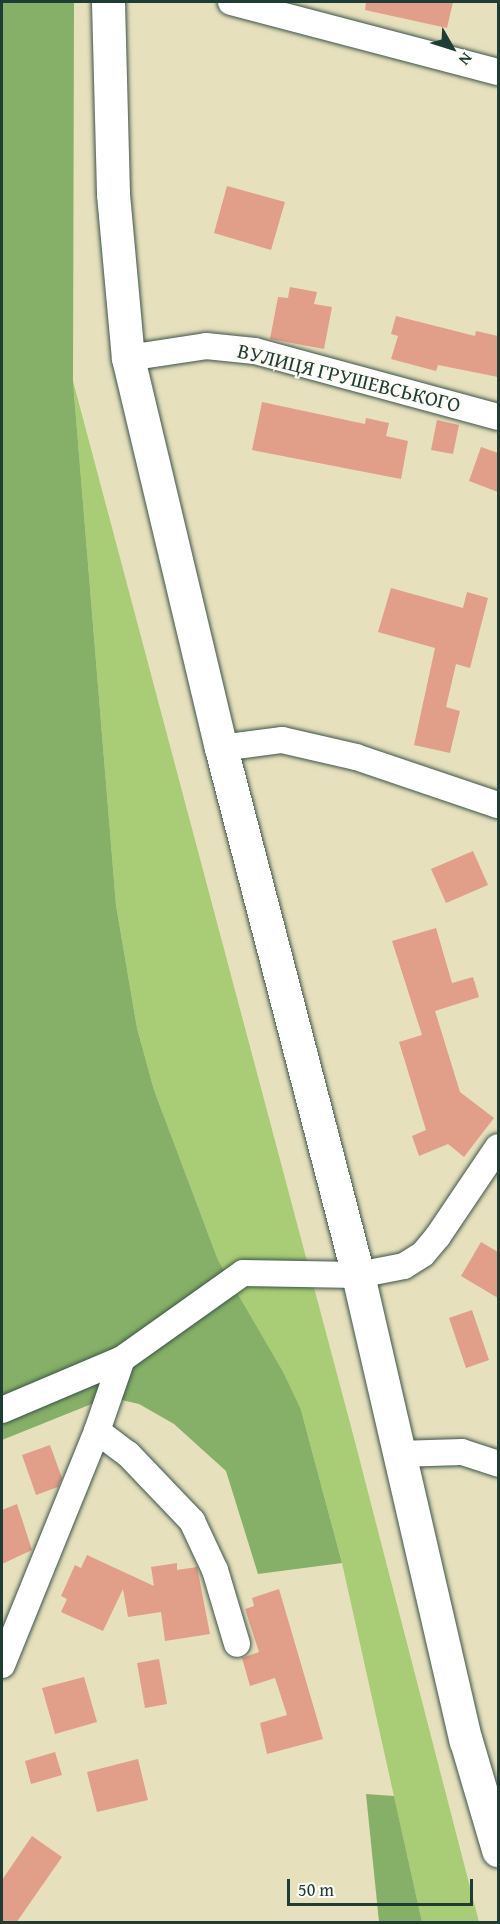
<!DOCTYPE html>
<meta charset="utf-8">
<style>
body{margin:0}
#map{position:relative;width:500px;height:1924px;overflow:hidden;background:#e6e0bd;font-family:"Gentium Book Plus",serif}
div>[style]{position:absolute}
.green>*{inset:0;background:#a9cc76}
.forest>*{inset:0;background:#86b067}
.building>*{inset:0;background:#e19e89}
.roads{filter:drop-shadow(0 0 2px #3d5549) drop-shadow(0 0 2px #3d5549)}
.minor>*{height:26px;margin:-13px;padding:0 13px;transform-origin:13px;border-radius:13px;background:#fff}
.major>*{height:33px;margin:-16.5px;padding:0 16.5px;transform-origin:16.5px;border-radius:16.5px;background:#fff}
span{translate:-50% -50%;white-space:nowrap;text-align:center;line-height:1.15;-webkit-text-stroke:4.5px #fdfcf7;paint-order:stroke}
.street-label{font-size:21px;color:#1f3d34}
.frame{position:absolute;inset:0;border:3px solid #1f3d34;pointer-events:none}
.north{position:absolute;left:422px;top:18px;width:60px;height:60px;-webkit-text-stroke:4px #fdfcf7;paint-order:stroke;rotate:129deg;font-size:16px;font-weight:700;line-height:24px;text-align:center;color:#1f3d34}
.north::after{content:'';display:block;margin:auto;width:21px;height:27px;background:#1f3d34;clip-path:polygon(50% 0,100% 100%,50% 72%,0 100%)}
.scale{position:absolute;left:287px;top:1879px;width:186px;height:27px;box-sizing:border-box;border:3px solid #1f3d34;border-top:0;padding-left:8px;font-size:18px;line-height:21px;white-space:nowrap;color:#1f3d34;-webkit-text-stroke:4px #fdfcf7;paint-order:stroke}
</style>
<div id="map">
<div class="green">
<div style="clip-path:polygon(73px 381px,354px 1438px,479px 1922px,422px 1922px,342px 1563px,301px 1410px,218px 1260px,154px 1090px,137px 1028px,116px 905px)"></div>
</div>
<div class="forest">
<div style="clip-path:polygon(2px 2px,74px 2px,73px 381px,116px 905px,137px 1028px,154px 1090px,218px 1260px,283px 1372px,301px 1410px,342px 1563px,258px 1574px,226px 1471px,174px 1424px,139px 1404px,109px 1397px,2px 1440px)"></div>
<div style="clip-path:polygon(366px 1794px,394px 1796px,422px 1922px,379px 1922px)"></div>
</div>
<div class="building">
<div style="clip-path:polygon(366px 2px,453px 2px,447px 28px,365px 10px)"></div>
<div style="clip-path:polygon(227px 186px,285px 202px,271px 250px,214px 233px)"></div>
<div style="clip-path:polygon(290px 287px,317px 292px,314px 304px,332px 307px,324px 349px,270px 339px,278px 297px,288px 298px)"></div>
<div style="clip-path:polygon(396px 316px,475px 336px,476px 331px,498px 336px,498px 377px,438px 365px,436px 371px,391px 359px,398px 336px,391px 334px)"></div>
<div style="clip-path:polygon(262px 402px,365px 424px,366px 418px,389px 423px,386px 436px,408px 441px,401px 479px,252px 450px)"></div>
<div style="clip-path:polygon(437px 420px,459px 425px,453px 454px,431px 450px)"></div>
<div style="clip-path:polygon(481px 447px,498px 453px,498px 492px,469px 481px)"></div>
<div style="clip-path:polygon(391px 588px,463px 608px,467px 592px,488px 598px,470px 668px,456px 664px,446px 707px,460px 711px,450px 753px,414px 745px,435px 648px,378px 632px)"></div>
<div style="clip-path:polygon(473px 851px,488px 885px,446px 903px,431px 869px)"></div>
<div style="clip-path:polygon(436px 928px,452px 983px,473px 977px,479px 997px,435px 1011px,460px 1092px,494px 1118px,464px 1157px,448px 1144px,419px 1156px,412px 1136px,426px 1130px,399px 1042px,422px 1035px,392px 941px)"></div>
<div style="clip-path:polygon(481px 1242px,498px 1252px,498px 1298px,461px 1276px)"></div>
<div style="clip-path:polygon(472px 1310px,489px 1360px,466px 1368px,449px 1318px)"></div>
<div style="clip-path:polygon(50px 1445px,62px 1478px,58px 1487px,36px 1495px,22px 1455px)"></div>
<div style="clip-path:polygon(17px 1504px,32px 1550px,2px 1564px,2px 1510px)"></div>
<div style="clip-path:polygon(87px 1555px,154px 1586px,151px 1567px,177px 1563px,177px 1570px,197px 1567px,210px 1634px,165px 1641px,161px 1612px,128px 1617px,123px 1589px,103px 1631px,61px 1612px,67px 1599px,61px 1596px,75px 1565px,81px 1568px)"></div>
<div style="clip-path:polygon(279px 1589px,323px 1739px,267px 1754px,260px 1723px,287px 1715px,275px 1678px,250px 1686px,242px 1658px,259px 1652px,245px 1609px,254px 1606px,252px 1598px)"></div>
<div style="clip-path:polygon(159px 1659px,167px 1704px,145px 1708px,137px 1663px)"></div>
<div style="clip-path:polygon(84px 1677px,97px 1722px,55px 1734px,42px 1688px)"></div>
<div style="clip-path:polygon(55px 1752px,62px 1775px,31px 1784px,25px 1761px)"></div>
<div style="clip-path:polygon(138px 1759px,148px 1800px,97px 1812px,87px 1772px)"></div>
<div style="clip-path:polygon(32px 1836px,62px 1857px,16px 1923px,2px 1923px,2px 1880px)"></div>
</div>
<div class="roads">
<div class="minor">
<div style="left:231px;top:2px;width:276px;rotate:14.7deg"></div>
<div style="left:128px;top:358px;width:79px;rotate:-8.7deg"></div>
<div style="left:206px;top:346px;width:49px;rotate:5.8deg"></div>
<div style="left:255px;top:351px;width:252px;rotate:15.2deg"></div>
<div style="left:221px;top:748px;width:62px;rotate:-7.5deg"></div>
<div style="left:282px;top:740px;width:76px;rotate:12.9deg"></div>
<div style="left:356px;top:757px;width:150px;rotate:18.7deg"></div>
<div style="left:2px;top:1410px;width:130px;rotate:-23deg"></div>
<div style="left:97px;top:1431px;width:39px;rotate:37deg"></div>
<div style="left:128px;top:1454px;width:93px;rotate:46.3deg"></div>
<div style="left:192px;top:1521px;width:54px;rotate:64.9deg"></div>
<div style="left:215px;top:1570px;width:77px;rotate:73.4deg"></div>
<div style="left:398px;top:1454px;width:64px;rotate:-1.8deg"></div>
<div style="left:462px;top:1452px;width:38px;rotate:18deg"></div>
<div style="left:2px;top:1665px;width:253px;rotate:-67.9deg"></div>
<div style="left:97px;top:1431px;width:76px;rotate:-70.9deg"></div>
<div style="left:122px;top:1359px;width:148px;rotate:-35.4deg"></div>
<div style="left:243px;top:1273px;width:115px;rotate:1deg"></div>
<div style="left:358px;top:1275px;width:47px;rotate:-11.1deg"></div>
<div style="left:404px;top:1266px;width:22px;rotate:-32deg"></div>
<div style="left:423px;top:1254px;width:23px;rotate:-50deg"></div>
<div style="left:438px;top:1236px;width:107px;rotate:-56deg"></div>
</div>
<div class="major">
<div style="left:108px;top:2px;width:192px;rotate:88.5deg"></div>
<div style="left:113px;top:194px;width:165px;rotate:84.8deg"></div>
<div style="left:128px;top:358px;width:401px;rotate:76.6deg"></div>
<div style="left:221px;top:748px;width:545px;rotate:75.43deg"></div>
<div style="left:358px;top:1275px;width:478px;rotate:77deg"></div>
<div style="left:466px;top:1741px;width:114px;rotate:73.6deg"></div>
</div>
</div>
<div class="street-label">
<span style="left:349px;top:378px;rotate:14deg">ВУЛИЦЯ ГРУШЕВСЬКОГО</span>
</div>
<div class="frame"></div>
<div class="north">N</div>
<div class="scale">50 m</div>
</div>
